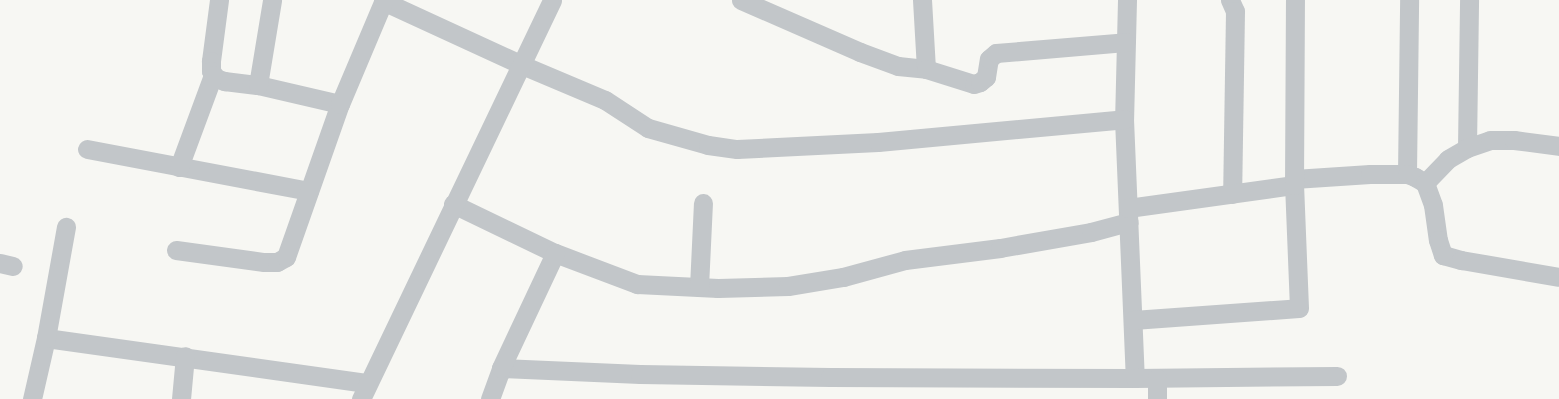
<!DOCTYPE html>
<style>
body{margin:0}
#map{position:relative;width:1559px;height:399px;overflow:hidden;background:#f7f7f3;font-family:Lato,sans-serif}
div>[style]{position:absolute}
.minor>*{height:19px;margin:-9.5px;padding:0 9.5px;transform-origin:9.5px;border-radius:9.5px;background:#c2c6c9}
span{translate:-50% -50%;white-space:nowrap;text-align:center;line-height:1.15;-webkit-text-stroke:4px #fff;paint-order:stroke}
</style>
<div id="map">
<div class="minor">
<div style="left:219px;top:0;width:62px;rotate:97.5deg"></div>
<div style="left:211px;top:61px;width:10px;rotate:90deg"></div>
<div style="left:211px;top:71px;width:9px;rotate:54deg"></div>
<div style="left:216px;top:78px;width:9px;rotate:21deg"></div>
<div style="left:224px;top:81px;width:34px;rotate:7deg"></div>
<div style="left:258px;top:85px;width:84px;rotate:13deg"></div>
<div style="left:741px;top:0;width:130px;rotate:23.6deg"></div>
<div style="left:860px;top:52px;width:40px;rotate:20.2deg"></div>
<div style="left:898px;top:66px;width:28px;rotate:6deg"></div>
<div style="left:926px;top:69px;width:69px;rotate:-93.3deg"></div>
<div style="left:1127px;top:0;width:119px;rotate:91.4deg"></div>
<div style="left:1124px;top:119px;width:259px;rotate:87.6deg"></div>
<div style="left:1230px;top:0;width:12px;rotate:66deg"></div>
<div style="left:1235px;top:11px;width:183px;rotate:90.9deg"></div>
<div style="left:383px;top:1px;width:153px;rotate:24.7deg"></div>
<div style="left:522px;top:65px;width:90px;rotate:22.9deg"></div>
<div style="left:605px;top:100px;width:51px;rotate:33.1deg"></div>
<div style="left:648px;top:128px;width:62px;rotate:15.8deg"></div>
<div style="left:708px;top:145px;width:29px;rotate:8deg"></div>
<div style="left:737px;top:149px;width:141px;rotate:-2.8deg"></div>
<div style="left:878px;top:142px;width:247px;rotate:-5.3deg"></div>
<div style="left:926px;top:69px;width:50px;rotate:17.4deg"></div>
<div style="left:974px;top:84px;width:6px;rotate:-18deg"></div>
<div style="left:980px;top:82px;width:8px;rotate:-40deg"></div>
<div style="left:986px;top:77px;width:18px;rotate:-81deg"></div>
<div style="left:989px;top:59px;width:9px;rotate:-41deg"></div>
<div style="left:996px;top:53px;width:130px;rotate:-4.8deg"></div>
<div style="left:258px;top:85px;width:86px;rotate:-80.6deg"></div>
<div style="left:1467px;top:148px;width:148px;rotate:-89.2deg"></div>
<div style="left:87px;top:149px;width:226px;rotate:10.7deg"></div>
<div style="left:179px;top:167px;width:98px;rotate:-69.7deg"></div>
<div style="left:1407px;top:174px;width:174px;rotate:-89.3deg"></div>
<div style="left:1294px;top:179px;width:76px;rotate:-3.8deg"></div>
<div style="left:1370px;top:174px;width:37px"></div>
<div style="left:1407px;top:174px;width:9px;rotate:21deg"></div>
<div style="left:1415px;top:177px;width:12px;rotate:31deg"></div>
<div style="left:1425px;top:183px;width:23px;rotate:70deg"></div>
<div style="left:1433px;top:205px;width:35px;rotate:82deg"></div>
<div style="left:1438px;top:240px;width:16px;rotate:72deg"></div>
<div style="left:1443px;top:255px;width:19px;rotate:16deg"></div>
<div style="left:1461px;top:260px;width:99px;rotate:9.8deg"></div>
<div style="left:1425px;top:183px;width:33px;rotate:-46deg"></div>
<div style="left:1448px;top:159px;width:22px;rotate:-30deg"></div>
<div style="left:1467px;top:148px;width:24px;rotate:-19deg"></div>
<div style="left:1490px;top:140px;width:24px"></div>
<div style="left:1514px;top:140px;width:45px;rotate:7.6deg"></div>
<div style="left:453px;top:204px;width:113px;rotate:25.7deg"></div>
<div style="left:555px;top:253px;width:88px;rotate:20.7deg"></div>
<div style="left:637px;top:284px;width:81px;rotate:2.8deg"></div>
<div style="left:718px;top:288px;width:70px;rotate:-1.6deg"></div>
<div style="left:788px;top:286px;width:56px;rotate:-9.3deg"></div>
<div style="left:843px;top:277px;width:64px;rotate:-15.3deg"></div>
<div style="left:905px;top:260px;width:96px;rotate:-7.2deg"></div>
<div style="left:1000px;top:248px;width:92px;rotate:-10deg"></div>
<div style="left:1091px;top:232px;width:39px;rotate:-15deg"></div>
<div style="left:1128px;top:208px;width:168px;rotate:-7.9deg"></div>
<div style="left:176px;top:250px;width:89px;rotate:7.8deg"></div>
<div style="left:264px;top:262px;width:13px"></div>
<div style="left:277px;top:262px;width:10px;rotate:-29deg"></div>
<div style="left:286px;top:257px;width:162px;rotate:-70.6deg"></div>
<div style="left:340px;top:104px;width:113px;rotate:-67.1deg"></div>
<div style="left:0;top:263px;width:13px;rotate:13deg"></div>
<div style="left:699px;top:287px;width:84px;rotate:-87.3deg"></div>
<div style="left:1133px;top:320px;width:166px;rotate:-4.1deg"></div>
<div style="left:1299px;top:308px;width:123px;rotate:-92.3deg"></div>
<div style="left:1294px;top:185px;width:185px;rotate:-89.7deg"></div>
<div style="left:46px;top:338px;width:325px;rotate:8deg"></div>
<div style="left:501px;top:368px;width:139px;rotate:2.5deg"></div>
<div style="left:640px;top:374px;width:190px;rotate:0.9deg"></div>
<div style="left:830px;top:377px;width:305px;rotate:0.2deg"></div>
<div style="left:1135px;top:378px;width:202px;rotate:-0.6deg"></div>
<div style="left:32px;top:399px;width:63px;rotate:-77.1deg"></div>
<div style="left:46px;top:338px;width:113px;rotate:-79.8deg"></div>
<div style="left:181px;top:399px;width:43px;rotate:-84.7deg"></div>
<div style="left:361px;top:399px;width:442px;rotate:-64.4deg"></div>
<div style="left:490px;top:399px;width:33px;rotate:-70deg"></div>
<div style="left:501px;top:368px;width:127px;rotate:-64.8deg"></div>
<div style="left:1157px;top:399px;width:21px;rotate:-90deg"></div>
</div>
</div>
